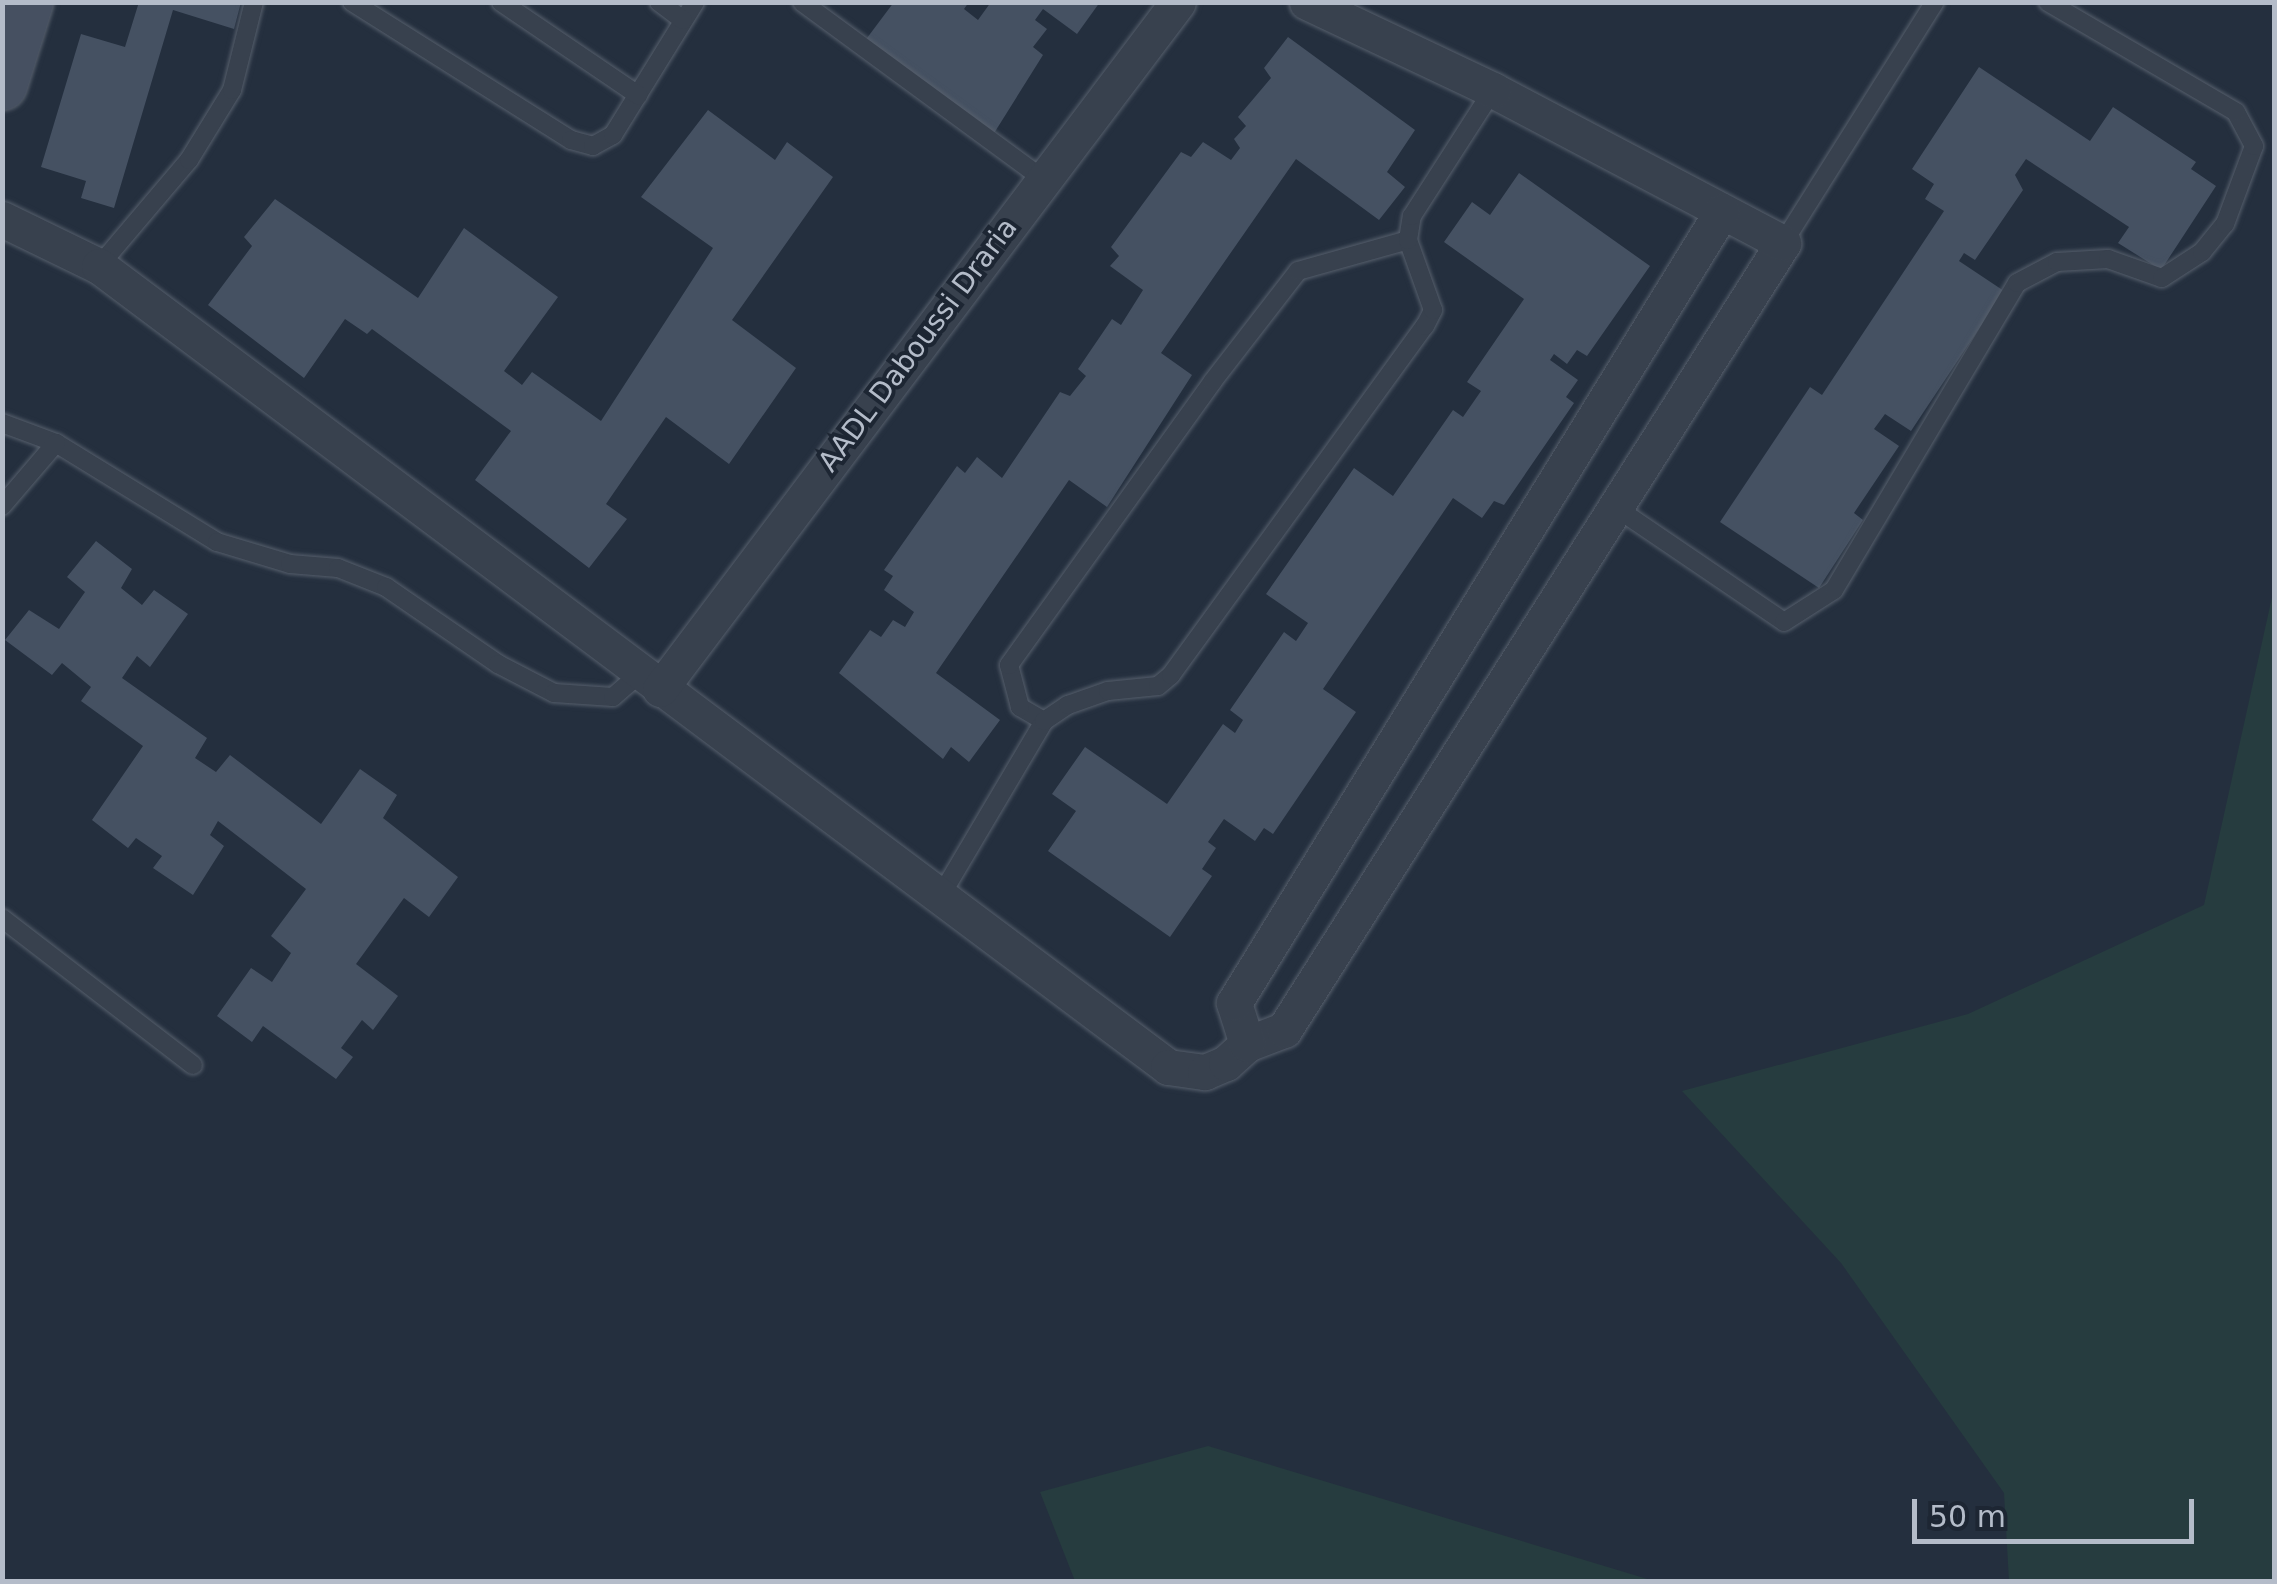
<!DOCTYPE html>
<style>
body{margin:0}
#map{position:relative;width:2277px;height:1584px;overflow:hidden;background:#242f3e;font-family:"DejaVu Sans",sans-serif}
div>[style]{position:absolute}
.green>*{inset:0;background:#263c3f}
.building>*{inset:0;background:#455162}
.roads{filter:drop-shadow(0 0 2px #565f6c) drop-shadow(0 0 2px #565f6c)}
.lane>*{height:18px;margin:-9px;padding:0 9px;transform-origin:9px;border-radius:9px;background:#38414e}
.street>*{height:35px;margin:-17.5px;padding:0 17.5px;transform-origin:17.5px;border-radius:17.5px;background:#38414e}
.secondary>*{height:50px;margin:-25px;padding:0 25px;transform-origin:25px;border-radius:25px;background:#465061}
span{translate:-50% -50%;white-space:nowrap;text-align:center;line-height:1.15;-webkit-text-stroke:8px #1d2633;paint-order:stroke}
.street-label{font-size:28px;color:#b4bcc9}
.frame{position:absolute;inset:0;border:5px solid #b4bcc9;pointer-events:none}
.scale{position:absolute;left:1912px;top:1499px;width:282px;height:45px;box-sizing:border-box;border:5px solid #b4bcc9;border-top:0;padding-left:12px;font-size:30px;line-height:35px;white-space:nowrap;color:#b4bcc9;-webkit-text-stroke:8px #1d2633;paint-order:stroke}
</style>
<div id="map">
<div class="green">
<div style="clip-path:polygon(2274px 588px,2274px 1581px,2009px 1581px,2004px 1493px,1841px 1263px,1682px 1091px,1968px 1014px,2204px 905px)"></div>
<div style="clip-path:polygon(1208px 1446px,1654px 1581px,1075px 1581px,1040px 1492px)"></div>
</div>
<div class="building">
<div style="clip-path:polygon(139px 2px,241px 2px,234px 29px,173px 10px,114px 208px,81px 198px,86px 181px,41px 167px,81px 34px,125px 47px)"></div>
<div style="clip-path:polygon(894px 2px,969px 2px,964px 9px,978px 20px,991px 2px,1100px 2px,1077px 34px,1043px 9px,1035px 20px,1047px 29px,1033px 47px,1043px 55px,991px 138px,864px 42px)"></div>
<div style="clip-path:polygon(1288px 37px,1415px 130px,1387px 172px,1405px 187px,1379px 220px,1296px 159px,1161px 353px,1192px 375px,1107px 507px,1069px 480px,936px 673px,1000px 720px,969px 762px,951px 747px,943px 759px,839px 673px,870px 630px,881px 637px,893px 620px,905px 627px,914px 612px,884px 590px,893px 576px,884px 570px,957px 466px,965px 473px,977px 457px,1002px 478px,1060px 392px,1070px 396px,1086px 376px,1078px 369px,1112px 319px,1121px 325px,1143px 290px,1110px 266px,1119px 256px,1111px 247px,1181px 152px,1191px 157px,1203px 142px,1231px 160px,1240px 148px,1234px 139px,1246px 126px,1238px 117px,1271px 78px,1264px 68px)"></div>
<div style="clip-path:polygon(1979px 67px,2090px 141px,2113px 107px,2196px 162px,2191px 169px,2216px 186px,2161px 270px,2118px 243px,2129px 227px,2026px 159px,2015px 175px,2023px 190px,1975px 260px,1964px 253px,1959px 261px,2004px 291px,1911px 431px,1885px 414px,1874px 429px,1899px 446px,1854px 513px,1863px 520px,1819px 588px,1720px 522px,1810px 387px,1822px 395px,1944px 211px,1925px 199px,1934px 184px,1912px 169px)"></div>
<div style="clip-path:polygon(708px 110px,775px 160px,787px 142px,833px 177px,732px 320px,796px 368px,729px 464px,666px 417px,606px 504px,627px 519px,589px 568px,475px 480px,511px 431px,372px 329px,367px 334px,345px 319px,304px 378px,208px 305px,252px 246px,244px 237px,275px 199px,418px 298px,464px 228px,558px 297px,504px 371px,522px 385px,532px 372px,601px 421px,713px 248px,641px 197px)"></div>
<div style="clip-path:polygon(1519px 173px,1650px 266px,1587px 356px,1577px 350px,1567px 364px,1554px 354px,1550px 360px,1578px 380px,1566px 397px,1574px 403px,1504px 505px,1494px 501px,1482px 518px,1453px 498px,1323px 689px,1356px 712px,1273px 834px,1264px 828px,1255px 841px,1224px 819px,1208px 842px,1216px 848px,1202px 869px,1212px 876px,1170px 937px,1048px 851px,1076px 811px,1052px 794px,1085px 747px,1167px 804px,1223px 724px,1235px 733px,1243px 720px,1230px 710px,1284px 632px,1296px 641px,1308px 623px,1266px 594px,1354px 468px,1393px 496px,1453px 410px,1463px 417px,1481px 391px,1467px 382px,1524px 299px,1444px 242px,1472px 202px,1490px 215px)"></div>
<div style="clip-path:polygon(96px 541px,132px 569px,121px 588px,142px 605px,154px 590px,188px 614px,150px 667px,137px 656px,122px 678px,207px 738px,195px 758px,216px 772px,230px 755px,321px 824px,360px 769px,397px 795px,383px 818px,458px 877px,429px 917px,404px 898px,356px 964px,398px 996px,373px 1030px,362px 1020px,341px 1048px,353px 1057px,336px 1079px,263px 1026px,252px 1042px,217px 1016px,251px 968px,272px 982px,291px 953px,271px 936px,306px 889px,218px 821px,210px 835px,224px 846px,193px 895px,153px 868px,162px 856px,136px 838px,128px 848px,92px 820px,143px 746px,81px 701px,91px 687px,62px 663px,52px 675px,5px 640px,29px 610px,59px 629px,85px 592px,67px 577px)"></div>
</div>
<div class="roads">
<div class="lane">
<div style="left:352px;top:2px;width:259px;rotate:32.2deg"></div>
<div style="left:571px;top:140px;width:23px;rotate:15deg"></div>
<div style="left:593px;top:146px;width:23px;rotate:-29deg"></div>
<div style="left:613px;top:135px;width:156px;rotate:-58.3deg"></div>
<div style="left:501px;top:2px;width:166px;rotate:34.2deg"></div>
<div style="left:659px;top:2px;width:30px;rotate:37deg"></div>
<div style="left:802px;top:2px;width:299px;rotate:36.3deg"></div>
<div style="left:1783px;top:243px;width:285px;rotate:-57.8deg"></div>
<div style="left:99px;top:266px;width:139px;rotate:-49.7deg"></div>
<div style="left:189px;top:160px;width:82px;rotate:-58.4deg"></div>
<div style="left:232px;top:90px;width:91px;rotate:-76deg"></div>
<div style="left:2px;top:423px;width:58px;rotate:20.3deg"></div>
<div style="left:56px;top:443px;width:189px;rotate:31.6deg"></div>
<div style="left:217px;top:542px;width:76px;rotate:16.8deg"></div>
<div style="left:290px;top:564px;width:48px;rotate:4.8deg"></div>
<div style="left:338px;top:568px;width:52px;rotate:21.6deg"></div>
<div style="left:386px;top:587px;width:136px;rotate:34.5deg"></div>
<div style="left:498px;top:664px;width:63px;rotate:27.4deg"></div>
<div style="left:554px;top:693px;width:59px;rotate:3.9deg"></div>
<div style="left:613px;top:697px;width:35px;rotate:-41deg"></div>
<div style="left:2px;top:506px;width:83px;rotate:-49.4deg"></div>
<div style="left:1615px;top:507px;width:204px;rotate:34.2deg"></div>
<div style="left:1784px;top:622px;width:59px;rotate:-32.6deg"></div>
<div style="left:1834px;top:590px;width:357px;rotate:-59.2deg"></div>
<div style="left:2017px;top:283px;width:45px;rotate:-27.7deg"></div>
<div style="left:2057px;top:262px;width:51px;rotate:-3.4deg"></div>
<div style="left:2108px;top:259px;width:57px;rotate:19.4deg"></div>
<div style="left:2162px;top:278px;width:48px;rotate:-33deg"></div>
<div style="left:2202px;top:252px;width:36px;rotate:-51deg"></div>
<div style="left:2225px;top:224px;width:83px;rotate:-69.6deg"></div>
<div style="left:2254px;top:146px;width:38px;rotate:-118deg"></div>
<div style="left:2236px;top:112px;width:218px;rotate:-149.7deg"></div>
<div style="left:1044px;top:721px;width:28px;rotate:-150deg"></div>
<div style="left:1020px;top:707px;width:43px;rotate:-104.7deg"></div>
<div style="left:1009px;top:665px;width:350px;rotate:-54.3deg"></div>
<div style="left:1213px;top:381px;width:139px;rotate:-52.3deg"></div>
<div style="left:1298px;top:271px;width:114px;rotate:-15.7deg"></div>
<div style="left:940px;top:897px;width:204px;rotate:-59.4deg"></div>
<div style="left:1044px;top:721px;width:29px;rotate:-34deg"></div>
<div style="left:1068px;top:705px;width:42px;rotate:-19.3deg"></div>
<div style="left:1108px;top:691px;width:50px;rotate:-5.7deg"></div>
<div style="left:1158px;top:686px;width:17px;rotate:-40deg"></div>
<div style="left:1171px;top:675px;width:432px;rotate:-54deg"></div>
<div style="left:1425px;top:326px;width:18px;rotate:-63deg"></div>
<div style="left:1433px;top:310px;width:74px;rotate:-109.7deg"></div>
<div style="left:1408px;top:240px;width:24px;rotate:-81deg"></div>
<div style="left:1412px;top:216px;width:150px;rotate:-57.3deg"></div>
<div style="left:2px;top:918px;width:241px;rotate:37.6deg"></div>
</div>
<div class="street">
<div style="left:2px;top:219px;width:108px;rotate:25.9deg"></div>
<div style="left:99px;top:266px;width:1336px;rotate:36.84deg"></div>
<div style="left:1168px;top:1067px;width:37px;rotate:8deg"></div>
<div style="left:1205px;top:1072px;width:23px;rotate:-23deg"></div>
<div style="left:1226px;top:1063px;width:28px;rotate:-42deg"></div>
<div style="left:1247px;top:1044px;width:40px;rotate:-21deg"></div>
<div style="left:1284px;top:1030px;width:932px;rotate:-57.62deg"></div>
<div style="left:1783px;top:243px;width:328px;rotate:-152.2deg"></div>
<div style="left:1493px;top:90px;width:206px;rotate:-154.7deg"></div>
<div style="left:660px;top:689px;width:860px;rotate:-52.98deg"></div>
<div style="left:1247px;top:1044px;width:43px;rotate:-107.6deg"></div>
<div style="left:1234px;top:1003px;width:930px;rotate:-58.36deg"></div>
</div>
<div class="secondary">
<div style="left:2px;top:85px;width:87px;rotate:-72.6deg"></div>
</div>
</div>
<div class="street-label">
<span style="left:918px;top:345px;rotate:-53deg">AADL Daboussi Draria</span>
</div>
<div class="frame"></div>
<div class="scale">50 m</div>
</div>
